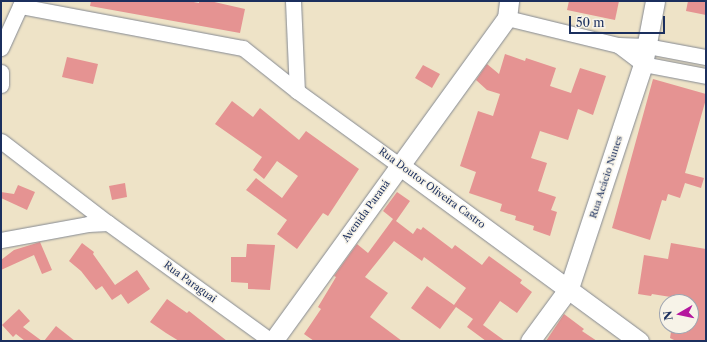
<!DOCTYPE html>
<meta charset="utf-8">
<style>
body{margin:0}
#map{position:relative;width:707px;height:342px;overflow:hidden;background:#eee3c7;font-family:"Libre Caslon Text",serif}
div>[style]{position:absolute}
.building>*{inset:0;background:#e59392}
.roads{filter:drop-shadow(0 0 1px #848992) drop-shadow(0 0 1px #848992)}
.minor>*{height:15px;margin:-7.5px;padding:0 7.5px;transform-origin:7.5px;border-radius:7.5px;background:#fff}
.tertiary>*{height:19px;margin:-9.5px;padding:0 9.5px;transform-origin:9.5px;border-radius:9.5px;background:#fff}
span{translate:-50% -50%;white-space:nowrap;text-align:center;line-height:1.15;-webkit-text-stroke:3px #f7f3e8;paint-order:stroke}
.street-label{font-size:10px;color:#1b2f5e}
.frame{position:absolute;inset:0;border:2px solid #1b2f5e;pointer-events:none}
.north{position:absolute;left:659px;top:294px;width:40px;height:40px;box-sizing:border-box;background:#f7f3e8;border:1px solid #9fa5b1;border-radius:50%;rotate:261deg;font-size:11px;font-weight:700;line-height:16px;text-align:center;color:#1b2f5e}
.north::after{content:'';display:block;margin:auto;width:14px;height:18px;background:#b5179e;clip-path:polygon(50% 0,100% 100%,50% 72%,0 100%)}
.scale{position:absolute;left:569px;top:16px;width:96px;height:18px;box-sizing:border-box;border:2px solid #1b2f5e;border-top:0;padding-left:5px;font-size:12px;line-height:14px;white-space:nowrap;color:#1b2f5e;-webkit-text-stroke:3px #f7f3e8;paint-order:stroke}
</style>
<div id="map">
<div class="building">
<div style="clip-path:polygon(91px 1px,188px 1px,199px 3px,199px 1px,210px 1px,245px 9px,240px 33px,90px 6px)"></div>
<div style="clip-path:polygon(569px 1px,619px 1px,615px 20px,567px 10px)"></div>
<div style="clip-path:polygon(688px 1px,706px 1px,706px 15px,686px 11px)"></div>
<div style="clip-path:polygon(505px 54px,525px 61px,526px 58px,556px 68px,550px 86px,571px 93px,580px 68px,606px 76px,593px 115px,578px 109px,568px 140px,540px 131px,531px 158px,547px 163px,538px 191px,556px 197px,551px 210px,557px 212px,550px 236px,533px 230px,534px 226px,515px 220px,516px 216px,500px 211px,502px 204px,469px 193px,476px 172px,460px 166px,478px 111px,493px 116px,500px 94px,487px 90px,476px 80px,487px 64px,499px 74px)"></div>
<div style="clip-path:polygon(67px 57px,98px 64px,93px 84px,62px 77px)"></div>
<div style="clip-path:polygon(423px 65px,440px 74px,432px 88px,415px 78px)"></div>
<div style="clip-path:polygon(653px 79px,706px 94px,706px 99px,685px 173px,704px 178px,701px 188px,685px 183px,680px 198px,668px 194px,666px 201px,662px 200px,650px 240px,612px 228px)"></div>
<div style="clip-path:polygon(232px 101px,253px 117px,260px 108px,299px 140px,306px 131px,359px 169px,328px 216px,323px 213px,297px 249px,277px 234px,287px 220px,246px 190px,256px 178px,282px 198px,298px 176px,277px 161px,264px 179px,253px 170px,262px 157px,215px 124px)"></div>
<div style="clip-path:polygon(125px 183px,127px 197px,112px 200px,109px 186px)"></div>
<div style="clip-path:polygon(18px 185px,35px 192px,27px 210px,1px 198px,1px 192px,14px 194px)"></div>
<div style="clip-path:polygon(397px 192px,410px 201px,396px 221px,413px 234px,417px 228px,421px 230px,423px 227px,452px 249px,455px 245px,482px 265px,489px 256px,522px 280px,520px 283px,532px 292px,517px 313px,500px 301px,483px 325px,505px 341px,486px 341px,467px 327px,473px 319px,456px 307px,440px 329px,411px 308px,427px 286px,454px 305px,466px 288px,424px 257px,422px 261px,394px 241px,365px 277px,388px 293px,370px 317px,402px 341px,314px 341px,304px 334px,321px 309px,318px 307px,336px 277px,334px 276px,357px 244px,368px 253px,393px 219px,383px 211px)"></div>
<div style="clip-path:polygon(40px 242px,52px 270px,42px 274px,34px 255px,1px 270px,1px 260px,14px 250px)"></div>
<div style="clip-path:polygon(82px 243px,94px 252px,93px 254px,115px 285px,137px 270px,150px 289px,128px 304px,121px 294px,112px 300px,102px 286px,96px 290px,81px 271px,69px 261px)"></div>
<div style="clip-path:polygon(671px 243px,706px 249px,706px 341px,676px 341px,670px 338px,672px 326px,691px 326px,691px 302px,676px 302px,677px 298px,652px 294px,651px 296px,638px 294px,644px 255px,668px 259px)"></div>
<div style="clip-path:polygon(247px 244px,275px 245px,270px 290px,248px 289px,248px 283px,231px 282px,231px 257px,246px 257px)"></div>
<div style="clip-path:polygon(167px 299px,187px 313px,189px 311px,227px 341px,179px 341px,166px 333px,150px 322px)"></div>
<div style="clip-path:polygon(19px 309px,30px 321px,23px 327px,42px 341px,25px 341px,16px 334px,13px 337px,2px 325px)"></div>
<div style="clip-path:polygon(564px 314px,584px 329px,582px 331px,597px 341px,546px 341px)"></div>
<div style="clip-path:polygon(56px 326px,75px 341px,44px 341px)"></div>
</div>
<div class="roads">
<div class="minor">
<div style="left:293px;top:1px;width:90px;rotate:87.5deg"></div>
<div style="left:297px;top:91px;width:126px;rotate:36deg"></div>
<div style="left:507px;top:18px;width:114px;rotate:13.7deg"></div>
<div style="left:618px;top:45px;width:29px;rotate:2deg"></div>
<div style="left:647px;top:46px;width:60px;rotate:10.6deg"></div>
<div style="left:618px;top:45px;width:31px;rotate:37deg"></div>
<div style="left:643px;top:64px;width:64px;rotate:10.8deg"></div>
<div style="left:1px;top:48px;width:46px;rotate:-65.7deg"></div>
<div style="left:20px;top:6px;width:227px;rotate:10.7deg"></div>
<div style="left:243px;top:48px;width:69px;rotate:38.5deg"></div>
<div style="left:1px;top:72px;width:13px;rotate:90deg"></div>
<div style="left:1px;top:141px;width:135px;rotate:37.5deg"></div>
<div style="left:1px;top:240px;width:88px;rotate:-10.4deg"></div>
<div style="left:88px;top:224px;width:20px;rotate:-3deg"></div>
<div style="left:108px;top:223px;width:201px;rotate:35.9deg"></div>
</div>
<div class="tertiary">
<div style="left:399px;top:165px;width:298px;rotate:36.3deg"></div>
<div style="left:273px;top:341px;width:399px;rotate:-54.1deg"></div>
<div style="left:507px;top:18px;width:17px;rotate:-83deg"></div>
<div style="left:530px;top:341px;width:66px;rotate:-53.7deg"></div>
<div style="left:569px;top:288px;width:236px;rotate:-71.7deg"></div>
<div style="left:643px;top:64px;width:64px;rotate:-79.2deg"></div>
</div>
</div>
<div class="street-label">
<span style="left:606px;top:177px;rotate:-72deg">Rua Acácio Nunes</span>
<span style="left:432px;top:188px;rotate:36deg">Rua Doutor Oliveira Castro</span>
<span style="left:366px;top:211px;rotate:-54deg">Avenida Paraná</span>
<span style="left:190px;top:282px;rotate:36deg">Rua Paraguai</span>
</div>
<div class="frame"></div>
<div class="north">N</div>
<div class="scale">50 m</div>
</div>
